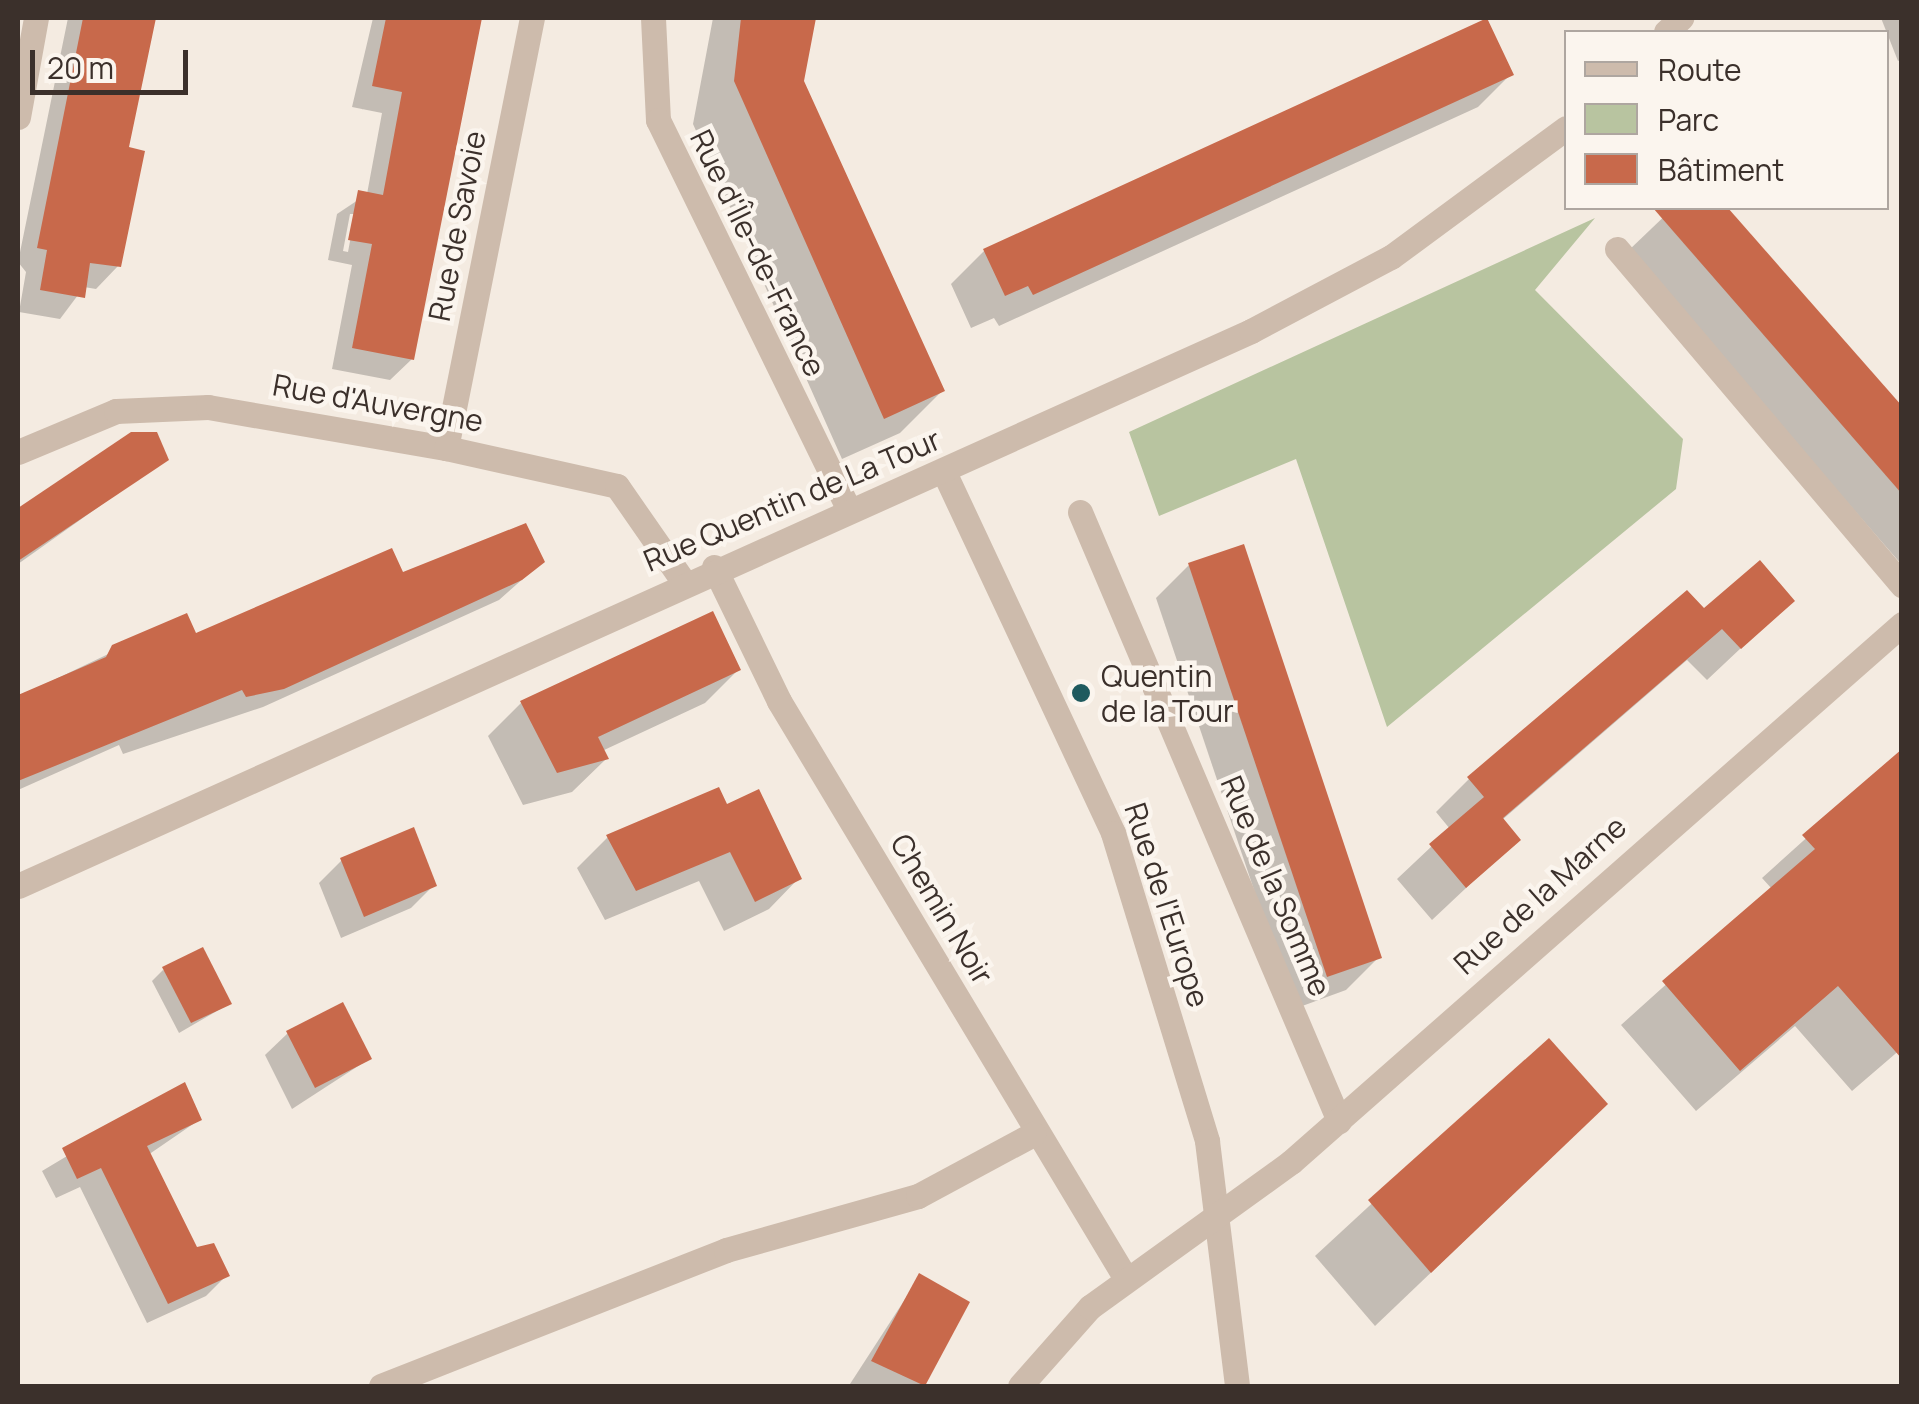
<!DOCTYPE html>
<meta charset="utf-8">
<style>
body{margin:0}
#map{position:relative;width:1919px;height:1404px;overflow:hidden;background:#f4ebe1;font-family:Manrope,sans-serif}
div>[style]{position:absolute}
.green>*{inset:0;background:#b8c4a0}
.shadow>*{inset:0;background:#0003}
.building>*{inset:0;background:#c8694b}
.street>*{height:25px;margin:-12.5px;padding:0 12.5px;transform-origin:12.5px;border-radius:12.5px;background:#cdbbac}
.dots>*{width:28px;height:28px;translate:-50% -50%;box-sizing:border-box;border:5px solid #fbf5ee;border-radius:50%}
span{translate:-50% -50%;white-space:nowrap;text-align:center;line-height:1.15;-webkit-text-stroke:9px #fbf5ee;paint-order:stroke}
.street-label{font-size:30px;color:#3b302b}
.poi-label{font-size:30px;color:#3b302b}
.left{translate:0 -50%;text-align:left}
.frame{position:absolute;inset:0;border:20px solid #3b302b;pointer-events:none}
.legend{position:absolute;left:1564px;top:30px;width:325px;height:180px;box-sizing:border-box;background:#fbf5ee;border:2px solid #aea6a0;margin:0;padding:12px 18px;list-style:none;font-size:30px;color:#3b302b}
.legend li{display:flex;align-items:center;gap:20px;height:50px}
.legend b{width:50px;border:2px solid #aea6a0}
.scale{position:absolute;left:30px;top:50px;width:158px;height:45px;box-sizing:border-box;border:5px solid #3b302b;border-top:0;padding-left:12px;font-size:30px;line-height:35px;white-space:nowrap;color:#3b302b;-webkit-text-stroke:8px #fbf5ee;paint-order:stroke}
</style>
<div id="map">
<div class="green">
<div style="clip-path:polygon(1595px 218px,1535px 290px,1683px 439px,1676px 489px,1387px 727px,1296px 459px,1159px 516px,1129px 432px)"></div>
</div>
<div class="shadow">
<div style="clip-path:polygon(68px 18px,153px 18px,126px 149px,118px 266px,96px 289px,84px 287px,60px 319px,19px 312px,26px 272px,18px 262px)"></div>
<div style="clip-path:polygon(evenodd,373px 18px,479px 18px,412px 359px,390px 380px,332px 369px,352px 265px,328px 260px,337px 214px,367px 194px,382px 113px,352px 107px,373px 18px,350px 214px,355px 214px,348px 252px,343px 251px,350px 214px)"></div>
<div style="clip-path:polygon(713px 18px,813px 18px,801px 81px,942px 391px,900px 433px,842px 459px,693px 124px)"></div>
<div style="clip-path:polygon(1881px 18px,1902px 18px,1902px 59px,1898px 61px)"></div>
<div style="clip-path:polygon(1511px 74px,1478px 107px,999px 326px,994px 318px,971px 328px,951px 284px,984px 251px)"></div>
<div style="clip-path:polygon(1673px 208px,1725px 208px,1902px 409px,1902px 565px,1628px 251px)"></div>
<div style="clip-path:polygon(132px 434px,166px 459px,18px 564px,18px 512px)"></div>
<div style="clip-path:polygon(542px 562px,499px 600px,263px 707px,123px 754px,119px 745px,18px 790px,18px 697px,186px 617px,194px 636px)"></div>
<div style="clip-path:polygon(1189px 565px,1379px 957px,1346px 990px,1294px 1009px,1156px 598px)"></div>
<div style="clip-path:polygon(1791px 601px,1707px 680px,1687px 660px,1502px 820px,1517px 840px,1432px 920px,1397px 879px,1450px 829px,1436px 812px,1469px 779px,1703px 612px)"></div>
<div style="clip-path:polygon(738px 670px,705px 703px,602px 751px,606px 759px,572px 792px,523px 805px,488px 736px,521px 703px)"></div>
<div style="clip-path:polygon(1902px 752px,1902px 1048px,1852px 1091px,1795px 1026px,1696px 1111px,1621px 1025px,1772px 889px,1762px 878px)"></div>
<div style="clip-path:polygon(726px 808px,799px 878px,769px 909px,724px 931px,699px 881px,605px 920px,577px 868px,608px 837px)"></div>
<div style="clip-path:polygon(342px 860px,434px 885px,411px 908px,341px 938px,319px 883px)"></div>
<div style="clip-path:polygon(163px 970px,229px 1004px,179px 1033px,152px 981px)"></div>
<div style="clip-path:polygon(288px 1033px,369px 1059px,292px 1109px,265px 1055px)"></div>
<div style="clip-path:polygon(1548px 1041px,1550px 1159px,1375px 1326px,1315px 1256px)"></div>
<div style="clip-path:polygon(184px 1086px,199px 1120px,148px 1155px,195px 1250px,227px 1275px,206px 1296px,147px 1323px,80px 1187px,56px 1198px,42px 1171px)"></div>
<div style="clip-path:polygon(920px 1276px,967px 1303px,922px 1386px,850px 1384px)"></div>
</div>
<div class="building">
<div style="clip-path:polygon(83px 18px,156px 18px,129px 147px,145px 151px,121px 267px,90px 263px,85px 298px,40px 290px,47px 250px,37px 248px)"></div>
<div style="clip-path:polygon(386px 18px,482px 18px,414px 360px,352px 348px,372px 244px,348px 240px,358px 190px,383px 195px,402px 92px,372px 86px)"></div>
<div style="clip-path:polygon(741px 18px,816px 18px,804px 81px,945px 391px,884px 419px,734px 81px)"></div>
<div style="clip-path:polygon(1487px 18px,1514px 75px,1033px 295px,1028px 286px,1005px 296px,983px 249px)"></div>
<div style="clip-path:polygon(1653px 208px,1728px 208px,1902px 406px,1902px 494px)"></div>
<div style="clip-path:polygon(131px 432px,157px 432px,169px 460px,18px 561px,18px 508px)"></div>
<div style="clip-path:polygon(526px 523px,545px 562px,522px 580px,284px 689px,246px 697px,242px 690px,18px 781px,18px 695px,106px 657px,112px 645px,187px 613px,196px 633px,392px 548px,403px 572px)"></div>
<div style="clip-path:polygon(1244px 544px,1382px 958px,1327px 977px,1188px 563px)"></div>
<div style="clip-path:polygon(1760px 560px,1795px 601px,1741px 649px,1722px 629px,1503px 818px,1521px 840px,1466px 888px,1429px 844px,1484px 797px,1467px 777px,1687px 590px,1704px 608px)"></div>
<div style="clip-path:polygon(713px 611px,741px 670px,598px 737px,609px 759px,557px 773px,520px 701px)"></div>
<div style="clip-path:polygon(1902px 749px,1902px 1059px,1838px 986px,1740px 1071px,1662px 981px,1815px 849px,1802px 835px)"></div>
<div style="clip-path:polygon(719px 787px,727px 804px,759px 789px,802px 879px,755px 902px,730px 852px,636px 891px,606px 835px)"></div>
<div style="clip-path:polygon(414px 827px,437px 886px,364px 917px,340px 858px)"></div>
<div style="clip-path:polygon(203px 947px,232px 1004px,191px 1023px,162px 967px)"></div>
<div style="clip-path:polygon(343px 1002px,372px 1059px,315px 1088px,286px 1031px)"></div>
<div style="clip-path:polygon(1549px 1038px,1608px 1104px,1431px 1273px,1368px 1200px)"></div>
<div style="clip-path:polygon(185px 1082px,202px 1120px,147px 1146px,197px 1247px,214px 1243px,230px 1276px,168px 1304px,101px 1168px,77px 1179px,62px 1148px)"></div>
<div style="clip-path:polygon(919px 1273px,970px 1302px,925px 1386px,871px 1361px)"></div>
</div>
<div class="street">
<div style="left:653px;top:18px;width:102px;rotate:87.2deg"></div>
<div style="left:658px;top:120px;width:430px;rotate:63.9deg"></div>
<div style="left:1666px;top:32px;width:21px;rotate:-43deg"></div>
<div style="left:18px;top:117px;width:101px;rotate:-79.7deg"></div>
<div style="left:1617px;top:249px;width:441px;rotate:49.7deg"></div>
<div style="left:446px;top:448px;width:439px;rotate:-78.7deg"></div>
<div style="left:18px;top:452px;width:106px;rotate:-22.7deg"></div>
<div style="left:116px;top:411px;width:92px;rotate:-2.5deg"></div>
<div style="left:208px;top:407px;width:242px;rotate:9.8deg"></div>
<div style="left:446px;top:448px;width:175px;rotate:12.5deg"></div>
<div style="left:617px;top:486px;width:116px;rotate:55.2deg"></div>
<div style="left:944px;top:472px;width:399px;rotate:64.9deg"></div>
<div style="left:1113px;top:833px;width:322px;rotate:73deg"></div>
<div style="left:1207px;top:1141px;width:247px;rotate:83deg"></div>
<div style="left:1080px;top:512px;width:662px;rotate:66.96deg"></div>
<div style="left:714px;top:567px;width:149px;rotate:64.1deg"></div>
<div style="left:779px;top:701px;width:672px;rotate:59.01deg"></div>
<div style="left:18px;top:886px;width:1352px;rotate:-24.23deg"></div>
<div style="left:1251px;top:331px;width:158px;rotate:-27.9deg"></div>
<div style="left:1391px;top:257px;width:217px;rotate:-36.4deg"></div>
<div style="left:381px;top:1386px;width:371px;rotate:-21.5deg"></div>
<div style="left:726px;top:1250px;width:199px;rotate:-15.7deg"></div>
<div style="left:918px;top:1196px;width:131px;rotate:-28.3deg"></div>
<div style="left:1020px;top:1386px;width:106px;rotate:-48.5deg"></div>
<div style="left:1090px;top:1307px;width:248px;rotate:-35.8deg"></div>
<div style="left:1291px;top:1162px;width:814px;rotate:-41.36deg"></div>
</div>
<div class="dots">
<div style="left:1081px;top:693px;background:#1f5a5e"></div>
</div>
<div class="street-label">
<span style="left:457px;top:226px;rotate:-79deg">Rue de Savoie</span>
<span style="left:758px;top:253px;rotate:64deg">Rue d'Île-de-France</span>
<span style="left:378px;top:403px;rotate:10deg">Rue d'Auvergne</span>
<span style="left:792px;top:500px;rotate:-23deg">Rue Quentin de La Tour</span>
<span style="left:1276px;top:886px;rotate:67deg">Rue de la Somme</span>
<span style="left:1540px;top:895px;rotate:-42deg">Rue de la Marne</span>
<span style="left:1167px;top:905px;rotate:72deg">Rue de l'Europe</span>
<span style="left:942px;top:909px;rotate:59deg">Chemin Noir</span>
</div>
<div class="poi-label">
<span class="left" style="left:1101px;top:693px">Quentin<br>de la Tour</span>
</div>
<div class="frame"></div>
<ul class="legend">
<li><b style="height:12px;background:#cdbbac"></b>Route</li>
<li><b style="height:28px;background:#b8c4a0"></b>Parc</li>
<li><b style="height:28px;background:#c8694b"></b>Bâtiment</li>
</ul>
<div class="scale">20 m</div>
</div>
